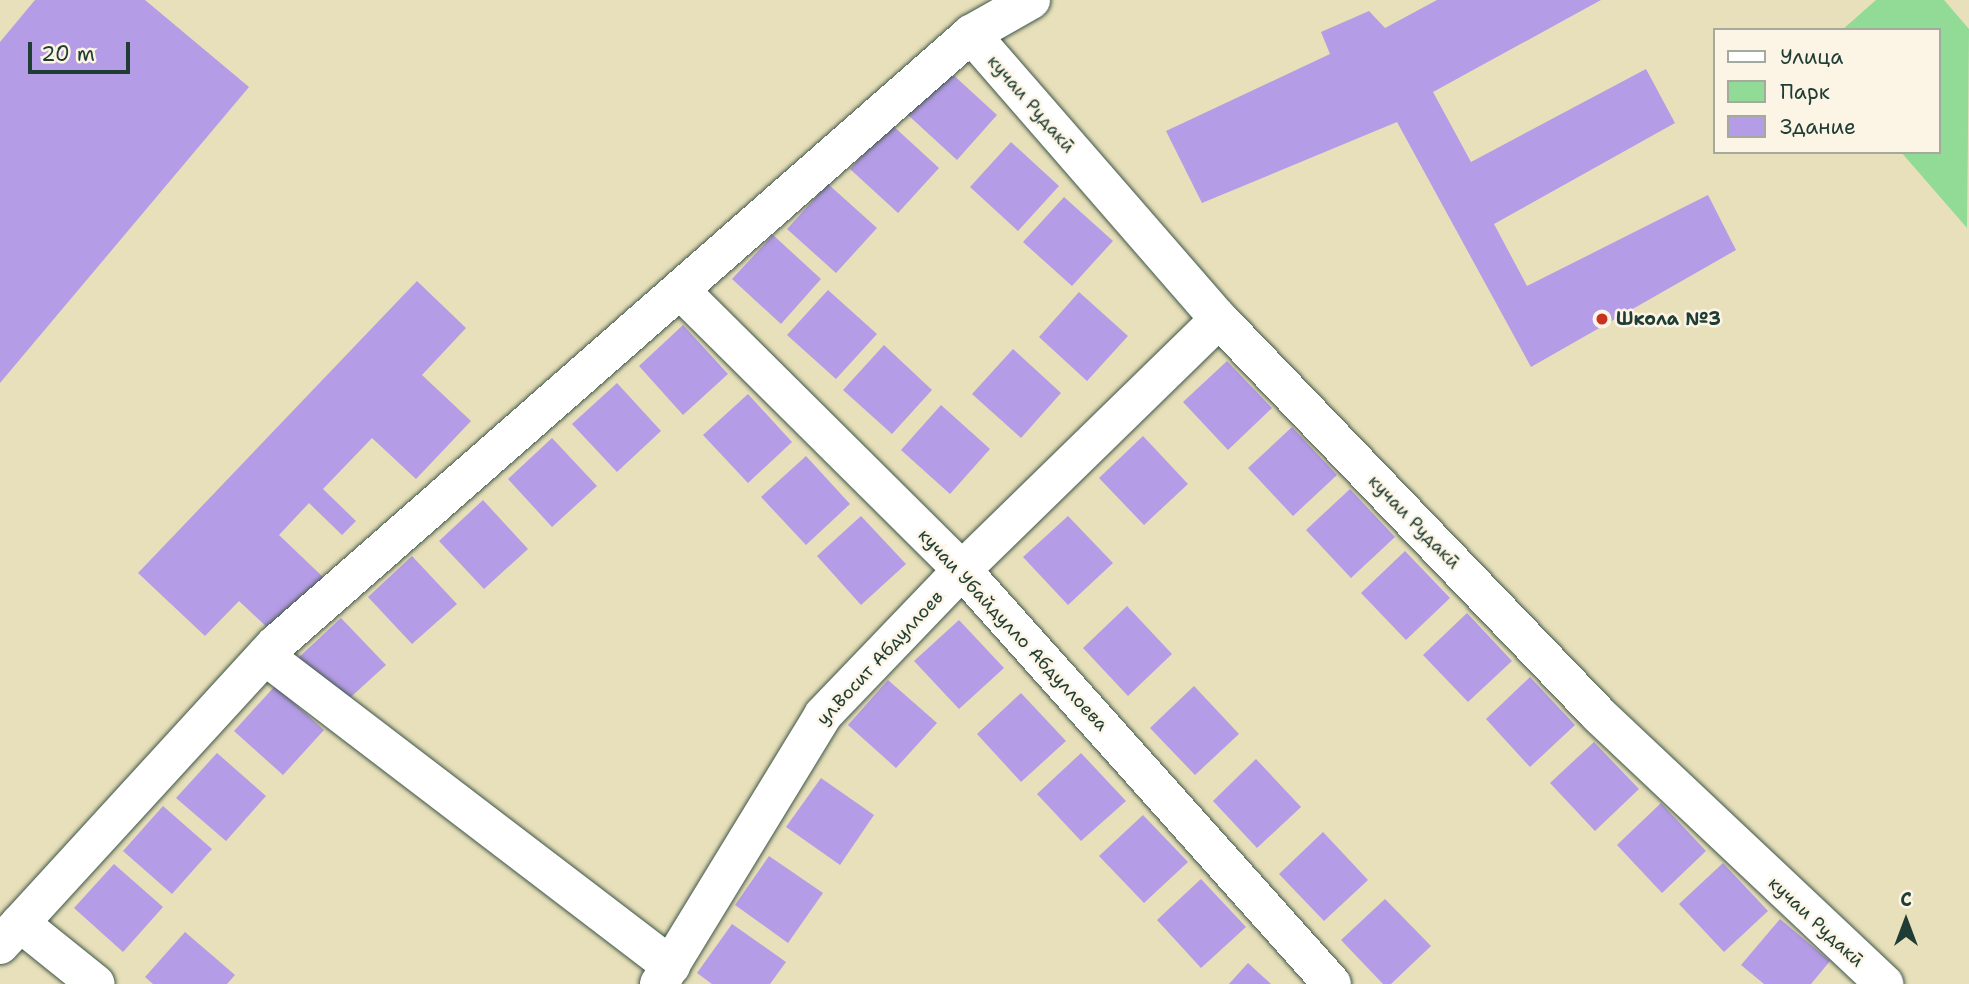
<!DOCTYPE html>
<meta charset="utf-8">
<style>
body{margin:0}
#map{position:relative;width:1969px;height:984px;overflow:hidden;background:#e8e0ba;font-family:"Shantell Sans",sans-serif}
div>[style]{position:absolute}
.green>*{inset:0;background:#91db96}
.building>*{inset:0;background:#b59ce6}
.roads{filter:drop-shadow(0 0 2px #3d5548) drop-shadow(0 0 2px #3d5548)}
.minor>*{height:38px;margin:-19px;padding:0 19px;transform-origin:19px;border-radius:19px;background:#fff}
.dots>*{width:19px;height:19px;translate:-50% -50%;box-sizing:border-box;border:4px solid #fcf5e5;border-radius:50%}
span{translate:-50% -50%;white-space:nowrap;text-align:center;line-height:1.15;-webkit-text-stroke:5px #fcf5e5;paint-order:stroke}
.street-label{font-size:18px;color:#1f3d34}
.poi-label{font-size:18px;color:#1f3d34;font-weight:700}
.left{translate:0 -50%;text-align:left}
.legend{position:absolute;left:1713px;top:28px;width:228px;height:126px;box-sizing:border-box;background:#fcf5e5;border:2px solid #a4ab9e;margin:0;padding:9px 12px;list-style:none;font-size:21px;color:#1f3d34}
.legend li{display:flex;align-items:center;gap:14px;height:35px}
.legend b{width:35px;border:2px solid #a4ab9e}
.north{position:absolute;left:1871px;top:886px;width:70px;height:70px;-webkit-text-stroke:5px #fcf5e5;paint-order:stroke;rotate:0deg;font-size:19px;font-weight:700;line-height:28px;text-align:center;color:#1f3d34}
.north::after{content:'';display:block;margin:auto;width:24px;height:32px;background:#1f3d34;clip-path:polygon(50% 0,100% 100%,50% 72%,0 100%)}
.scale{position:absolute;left:28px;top:42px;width:102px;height:32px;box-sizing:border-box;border:4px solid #1f3d34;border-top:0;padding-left:9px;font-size:21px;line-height:24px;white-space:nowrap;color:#1f3d34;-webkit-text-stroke:5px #fcf5e5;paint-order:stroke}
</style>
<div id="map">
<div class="green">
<div style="clip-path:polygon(1876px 0,1944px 0,1969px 29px,1967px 228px,1901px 152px,1939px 152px,1939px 30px,1842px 30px)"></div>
</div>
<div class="building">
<div style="clip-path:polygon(35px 0,145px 0,249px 87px,0 383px,0 42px)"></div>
<div style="clip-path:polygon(1437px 0,1601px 0,1433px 92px,1471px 162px,1646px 69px,1675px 123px,1494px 224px,1527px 286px,1708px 195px,1736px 250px,1531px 367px,1397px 122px,1202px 203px,1166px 131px,1330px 54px,1321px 32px,1369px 11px,1385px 28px)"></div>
<div style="clip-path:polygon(949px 71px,997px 115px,957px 160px,908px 115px)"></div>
<div style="clip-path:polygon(891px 124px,939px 168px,898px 213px,850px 169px)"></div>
<div style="clip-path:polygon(1011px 142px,1059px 186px,1018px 231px,970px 187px)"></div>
<div style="clip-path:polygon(828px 184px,877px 228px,836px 273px,787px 229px)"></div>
<div style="clip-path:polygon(1064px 197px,1113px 241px,1072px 286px,1023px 242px)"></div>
<div style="clip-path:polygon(773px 235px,821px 279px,781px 324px,732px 279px)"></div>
<div style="clip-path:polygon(417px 281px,466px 328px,422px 375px,471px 421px,416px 479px,372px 438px,323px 489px,356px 521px,342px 535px,309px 503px,279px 535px,323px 577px,271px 631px,239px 601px,205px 636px,138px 573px)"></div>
<div style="clip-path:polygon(828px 290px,877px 334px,836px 379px,787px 335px)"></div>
<div style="clip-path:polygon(1079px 292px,1128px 336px,1087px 381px,1039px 337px)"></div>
<div style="clip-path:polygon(683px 325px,728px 374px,683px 415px,639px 366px)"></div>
<div style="clip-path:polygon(884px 345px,932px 390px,892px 434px,843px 390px)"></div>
<div style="clip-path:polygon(1013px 349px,1061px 393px,1021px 438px,972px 394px)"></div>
<div style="clip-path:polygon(1227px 361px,1272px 408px,1228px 450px,1183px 402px)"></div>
<div style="clip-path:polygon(617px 383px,661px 431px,617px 472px,572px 424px)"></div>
<div style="clip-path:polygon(748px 394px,792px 442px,748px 483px,703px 435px)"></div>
<div style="clip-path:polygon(941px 405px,990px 449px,950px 494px,901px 450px)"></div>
<div style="clip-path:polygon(1292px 427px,1337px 475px,1293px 516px,1248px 468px)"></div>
<div style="clip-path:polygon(1143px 436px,1188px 484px,1144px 525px,1099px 478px)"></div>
<div style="clip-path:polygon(552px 438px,597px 486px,552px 527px,508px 479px)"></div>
<div style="clip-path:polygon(806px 456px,850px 504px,806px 545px,761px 497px)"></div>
<div style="clip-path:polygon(1350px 489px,1395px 537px,1351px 578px,1306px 530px)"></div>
<div style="clip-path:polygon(483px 500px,528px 549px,484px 589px,439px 541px)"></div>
<div style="clip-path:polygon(861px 516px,906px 564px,861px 605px,817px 556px)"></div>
<div style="clip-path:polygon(1068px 516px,1113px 563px,1068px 605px,1023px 557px)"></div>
<div style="clip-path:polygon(1405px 551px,1450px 598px,1406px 640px,1361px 593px)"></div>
<div style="clip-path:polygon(412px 556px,457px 604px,412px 644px,368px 597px)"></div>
<div style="clip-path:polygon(1127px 606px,1172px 654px,1128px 696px,1083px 648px)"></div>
<div style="clip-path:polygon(1467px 613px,1512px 661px,1468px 702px,1423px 655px)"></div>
<div style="clip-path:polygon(341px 618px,386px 665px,341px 706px,297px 659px)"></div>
<div style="clip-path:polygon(959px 620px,1004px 668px,959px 709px,914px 661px)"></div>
<div style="clip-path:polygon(1530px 677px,1575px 725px,1530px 767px,1486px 719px)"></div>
<div style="clip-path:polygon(888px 680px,937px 723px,896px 768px,848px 725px)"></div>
<div style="clip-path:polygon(275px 686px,324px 730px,283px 775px,234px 731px)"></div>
<div style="clip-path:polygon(1194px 686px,1239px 734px,1195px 775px,1150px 728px)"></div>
<div style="clip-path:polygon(1021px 693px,1066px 741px,1021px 782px,977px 734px)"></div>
<div style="clip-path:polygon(1594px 742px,1639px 789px,1595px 831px,1550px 783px)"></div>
<div style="clip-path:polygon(217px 753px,266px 796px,226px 841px,176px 798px)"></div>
<div style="clip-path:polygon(1081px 753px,1126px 801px,1081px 841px,1037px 794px)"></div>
<div style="clip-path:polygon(1256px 759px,1301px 807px,1257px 848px,1213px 801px)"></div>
<div style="clip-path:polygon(821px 778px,874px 815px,840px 865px,786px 827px)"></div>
<div style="clip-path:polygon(1661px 803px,1706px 851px,1662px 893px,1617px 845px)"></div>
<div style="clip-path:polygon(163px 806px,212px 849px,172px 894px,123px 851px)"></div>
<div style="clip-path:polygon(1143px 815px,1188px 862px,1144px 903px,1099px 856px)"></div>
<div style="clip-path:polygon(1323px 832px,1368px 880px,1324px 921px,1279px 874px)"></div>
<div style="clip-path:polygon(769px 856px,823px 893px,788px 943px,735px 905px)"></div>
<div style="clip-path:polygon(1723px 863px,1768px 911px,1724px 952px,1679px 904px)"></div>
<div style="clip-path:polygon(114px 864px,163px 907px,123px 952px,74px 908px)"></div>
<div style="clip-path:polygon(1201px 879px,1246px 927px,1201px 968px,1157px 920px)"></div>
<div style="clip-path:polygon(1385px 899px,1431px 946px,1391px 984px,1383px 984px,1341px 940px)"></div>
<div style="clip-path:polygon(1780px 919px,1830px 961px,1811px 984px,1764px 984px,1741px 965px)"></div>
<div style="clip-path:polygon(732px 924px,786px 962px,770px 984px,712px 984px,697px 973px)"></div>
<div style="clip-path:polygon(185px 932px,235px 975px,227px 984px,153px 984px,145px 977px)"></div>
<div style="clip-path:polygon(1248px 963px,1271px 984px,1229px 984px)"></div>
</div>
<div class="roads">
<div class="minor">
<div style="left:971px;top:34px;width:378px;rotate:49deg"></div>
<div style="left:1219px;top:319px;width:549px;rotate:46.18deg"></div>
<div style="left:1599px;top:715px;width:392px;rotate:43.3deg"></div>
<div style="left:680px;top:290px;width:397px;rotate:44.8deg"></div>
<div style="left:962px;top:570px;width:555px;rotate:48.21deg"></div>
<div style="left:265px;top:656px;width:511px;rotate:37.36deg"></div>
<div style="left:20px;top:923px;width:97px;rotate:38.8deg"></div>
<div style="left:0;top:945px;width:408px;rotate:-47.5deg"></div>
<div style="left:276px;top:644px;width:925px;rotate:-41.27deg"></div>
<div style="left:971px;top:34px;width:69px;rotate:-29.5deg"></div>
<div style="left:659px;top:984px;width:315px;rotate:-58.6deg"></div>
<div style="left:823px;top:715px;width:201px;rotate:-46.2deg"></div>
<div style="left:962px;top:570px;width:359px;rotate:-44.3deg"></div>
</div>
</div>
<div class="dots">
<div style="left:1602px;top:319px;background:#c8321e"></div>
</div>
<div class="street-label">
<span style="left:1031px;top:104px;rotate:49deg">кучаи Рудакӣ</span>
<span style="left:1414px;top:522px;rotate:46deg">кучаи Рудакӣ</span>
<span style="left:1013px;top:630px;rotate:47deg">кучаи Убайдулло Абдуллоева</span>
<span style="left:880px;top:658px;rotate:-47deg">ул.Восит Абдуллоев</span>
<span style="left:1816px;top:922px;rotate:43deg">кучаи Рудакӣ</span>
</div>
<div class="poi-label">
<span class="left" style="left:1616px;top:319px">Школа №3</span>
</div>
<ul class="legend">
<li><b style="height:9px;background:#fff"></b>Улица</li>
<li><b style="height:19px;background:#91db96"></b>Парк</li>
<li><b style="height:19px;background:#b59ce6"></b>Здание</li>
</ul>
<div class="north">С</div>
<div class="scale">20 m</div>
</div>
